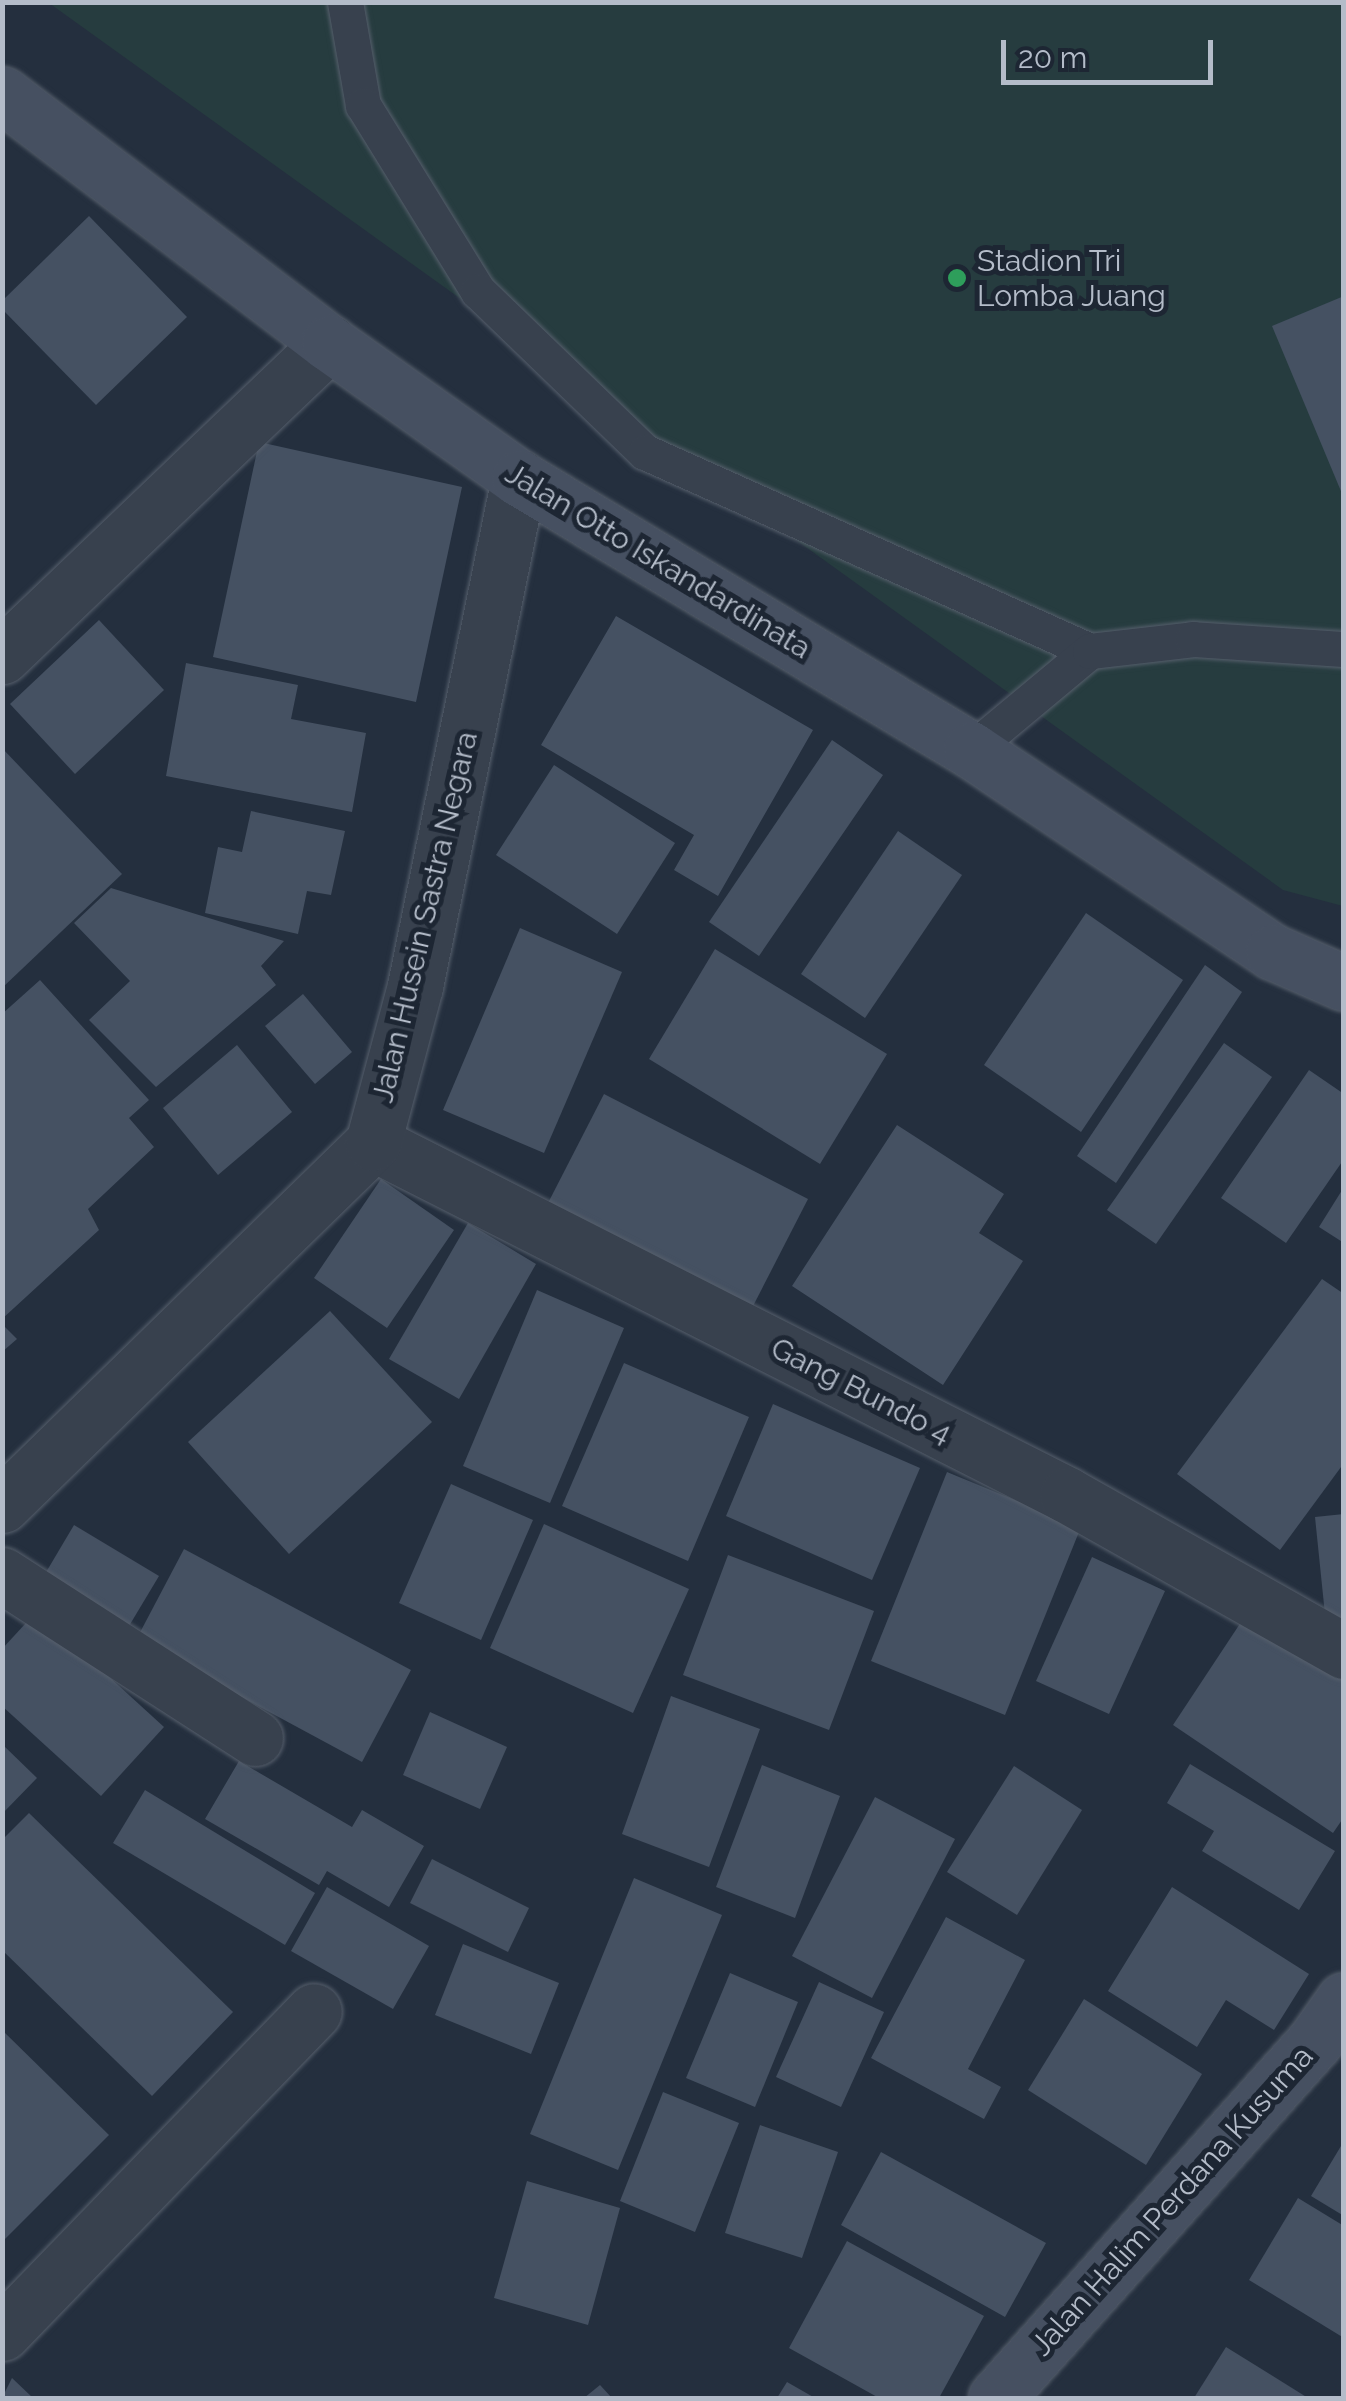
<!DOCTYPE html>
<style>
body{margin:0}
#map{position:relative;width:1346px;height:2401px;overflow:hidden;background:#242f3e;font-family:Raleway,sans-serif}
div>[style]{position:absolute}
.green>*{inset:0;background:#263c3f}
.building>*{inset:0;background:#455162}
.roads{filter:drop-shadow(0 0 2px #565f6c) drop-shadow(0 0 2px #565f6c)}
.lane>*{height:35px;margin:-17.5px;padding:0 17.5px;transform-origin:17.5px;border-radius:17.5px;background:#38414e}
.street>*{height:55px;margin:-27.5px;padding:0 27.5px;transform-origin:27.5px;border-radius:27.5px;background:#38414e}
.secondary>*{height:55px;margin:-27.5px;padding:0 27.5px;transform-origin:27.5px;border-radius:27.5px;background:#465061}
.dots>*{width:28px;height:28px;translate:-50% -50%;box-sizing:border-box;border:5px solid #1d2633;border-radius:50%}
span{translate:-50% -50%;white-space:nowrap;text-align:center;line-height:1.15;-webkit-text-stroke:10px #1d2633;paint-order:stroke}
.poi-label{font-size:30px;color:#b4bcc9}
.left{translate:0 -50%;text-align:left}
.street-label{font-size:30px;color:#b4bcc9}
.frame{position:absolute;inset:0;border:5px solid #b4bcc9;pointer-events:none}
.scale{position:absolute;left:1001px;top:40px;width:212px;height:45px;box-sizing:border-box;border:5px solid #b4bcc9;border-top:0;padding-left:12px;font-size:30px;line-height:35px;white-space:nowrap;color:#b4bcc9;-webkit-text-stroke:8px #1d2633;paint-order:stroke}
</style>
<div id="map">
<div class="green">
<div style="clip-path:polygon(49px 3px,1343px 3px,1343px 906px,1283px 890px)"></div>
</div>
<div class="building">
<div style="clip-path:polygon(89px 216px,187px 317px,96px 405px,2px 309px,2px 301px)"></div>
<div style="clip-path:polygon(1344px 296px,1344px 496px,1343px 496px,1272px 326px)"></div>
<div style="clip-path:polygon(259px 442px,462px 487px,416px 702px,213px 657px)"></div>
<div style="clip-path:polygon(616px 616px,813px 730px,718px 896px,674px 870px,694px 835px,541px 745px)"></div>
<div style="clip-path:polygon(99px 620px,164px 690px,75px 774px,10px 704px)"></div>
<div style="clip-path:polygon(186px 663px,298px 685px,291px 719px,366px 733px,352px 812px,166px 776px)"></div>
<div style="clip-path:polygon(832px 740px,883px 775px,759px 956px,709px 922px)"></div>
<div style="clip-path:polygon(2px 748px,122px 874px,2px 988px)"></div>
<div style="clip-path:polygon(554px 765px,675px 843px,617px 934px,496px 855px)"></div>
<div style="clip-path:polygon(251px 811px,345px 831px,331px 895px,307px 891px,298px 934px,205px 913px,218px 847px,242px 852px)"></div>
<div style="clip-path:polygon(898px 831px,962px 875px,865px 1018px,801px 974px)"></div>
<div style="clip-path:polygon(111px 888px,284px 941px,261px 966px,276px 985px,156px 1087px,89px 1020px,130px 981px,74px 923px)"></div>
<div style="clip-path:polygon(1086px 913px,1183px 980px,1081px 1132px,984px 1065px)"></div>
<div style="clip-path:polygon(520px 928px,622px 972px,544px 1153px,443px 1110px)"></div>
<div style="clip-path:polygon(715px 949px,887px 1054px,820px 1164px,649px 1059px)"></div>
<div style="clip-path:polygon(1205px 965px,1242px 992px,1116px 1183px,1077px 1156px)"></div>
<div style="clip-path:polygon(40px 980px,149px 1100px,129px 1118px,154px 1147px,88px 1209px,99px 1230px,2px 1319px,2px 1014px)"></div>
<div style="clip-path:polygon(303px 994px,352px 1052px,315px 1084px,265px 1026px)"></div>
<div style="clip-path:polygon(1224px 1043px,1272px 1077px,1156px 1244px,1107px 1210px)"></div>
<div style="clip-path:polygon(237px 1045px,292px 1112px,218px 1175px,163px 1108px)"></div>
<div style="clip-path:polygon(1309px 1070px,1344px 1094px,1344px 1159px,1286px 1243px,1221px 1198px)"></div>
<div style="clip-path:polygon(604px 1094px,808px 1199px,752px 1308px,548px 1203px)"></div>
<div style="clip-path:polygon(897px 1125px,1004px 1194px,979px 1233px,1023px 1261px,943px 1385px,792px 1286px)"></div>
<div style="clip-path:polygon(381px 1179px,454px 1230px,387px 1328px,314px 1278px)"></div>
<div style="clip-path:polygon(1344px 1187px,1344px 1243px,1319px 1227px)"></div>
<div style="clip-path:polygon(468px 1223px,536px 1264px,459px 1399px,389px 1359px)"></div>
<div style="clip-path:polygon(1322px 1279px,1344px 1294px,1344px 1463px,1280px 1550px,1177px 1474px)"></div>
<div style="clip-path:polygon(537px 1290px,624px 1328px,550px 1503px,463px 1466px)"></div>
<div style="clip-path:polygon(330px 1311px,432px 1422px,289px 1554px,188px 1442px)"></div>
<div style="clip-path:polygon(2px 1324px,17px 1339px,2px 1352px)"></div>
<div style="clip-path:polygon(624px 1363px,749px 1417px,688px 1561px,562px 1506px)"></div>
<div style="clip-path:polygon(773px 1404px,920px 1468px,872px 1580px,726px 1516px)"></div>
<div style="clip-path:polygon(947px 1472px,1081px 1527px,1005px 1715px,871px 1661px)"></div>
<div style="clip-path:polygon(451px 1484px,533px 1520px,481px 1640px,399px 1603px)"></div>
<div style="clip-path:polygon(1344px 1514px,1344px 1632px,1327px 1634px,1315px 1517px)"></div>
<div style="clip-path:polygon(544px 1524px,689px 1589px,633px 1713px,490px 1648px)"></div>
<div style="clip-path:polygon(74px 1525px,159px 1576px,126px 1631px,42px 1579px)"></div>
<div style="clip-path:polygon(184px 1549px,411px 1670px,362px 1762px,136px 1640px)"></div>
<div style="clip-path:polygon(728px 1555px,874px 1611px,829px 1730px,683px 1675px)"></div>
<div style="clip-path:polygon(1092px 1557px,1165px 1591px,1109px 1714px,1036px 1681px)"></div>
<div style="clip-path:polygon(1251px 1607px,1344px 1670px,1344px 1817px,1333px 1833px,1173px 1725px)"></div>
<div style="clip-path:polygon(37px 1611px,164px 1727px,101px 1796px,2px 1706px,2px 1649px)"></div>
<div style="clip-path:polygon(671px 1696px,760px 1729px,709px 1867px,622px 1834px)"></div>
<div style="clip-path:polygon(430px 1712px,507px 1747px,480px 1809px,403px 1775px)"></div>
<div style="clip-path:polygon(2px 1744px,37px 1778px,2px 1814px)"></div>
<div style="clip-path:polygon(239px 1761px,352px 1827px,362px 1810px,424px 1846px,389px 1907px,327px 1871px,319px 1885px,205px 1819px)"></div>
<div style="clip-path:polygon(1190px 1764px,1335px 1851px,1299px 1910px,1202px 1851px,1214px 1831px,1167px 1803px)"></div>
<div style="clip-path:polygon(762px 1765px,840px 1796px,795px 1918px,716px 1887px)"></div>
<div style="clip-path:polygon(1014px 1766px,1082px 1810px,1017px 1915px,947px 1872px)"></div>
<div style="clip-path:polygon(145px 1790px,315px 1893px,285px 1945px,113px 1843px)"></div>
<div style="clip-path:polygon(875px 1797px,955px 1839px,872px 1998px,792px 1956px)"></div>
<div style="clip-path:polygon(29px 1813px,233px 2012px,152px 2096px,2px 1950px,2px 1840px)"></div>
<div style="clip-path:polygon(432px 1859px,529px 1908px,508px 1952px,410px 1903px)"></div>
<div style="clip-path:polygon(634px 1878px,722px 1915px,618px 2170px,530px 2134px)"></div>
<div style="clip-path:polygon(327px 1887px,429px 1946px,393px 2009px,291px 1951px)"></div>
<div style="clip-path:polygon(1172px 1887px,1309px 1974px,1274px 2030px,1226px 2000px,1197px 2047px,1108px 1991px)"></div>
<div style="clip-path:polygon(946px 1917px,1025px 1960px,968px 2069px,1001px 2087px,984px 2119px,871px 2058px)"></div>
<div style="clip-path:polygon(463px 1944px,559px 1983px,531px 2054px,435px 2015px)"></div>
<div style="clip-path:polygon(730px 1973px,798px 2002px,755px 2107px,686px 2078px)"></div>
<div style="clip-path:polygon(819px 1982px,884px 2012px,841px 2107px,776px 2077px)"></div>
<div style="clip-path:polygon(1084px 1999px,1202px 2074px,1146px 2165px,1028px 2090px)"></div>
<div style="clip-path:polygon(2px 2030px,109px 2135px,2px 2242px)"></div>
<div style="clip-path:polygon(663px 2092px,739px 2123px,695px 2232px,620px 2201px)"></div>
<div style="clip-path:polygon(760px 2125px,838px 2152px,802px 2258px,725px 2233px)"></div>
<div style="clip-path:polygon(1344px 2141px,1344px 2216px,1311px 2196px)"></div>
<div style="clip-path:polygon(881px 2152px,1046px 2243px,1005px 2317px,841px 2225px)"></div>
<div style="clip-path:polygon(527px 2181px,620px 2208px,588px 2325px,494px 2298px)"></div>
<div style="clip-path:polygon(1298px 2198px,1344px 2226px,1344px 2338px,1249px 2280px)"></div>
<div style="clip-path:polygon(847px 2241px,984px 2316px,939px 2398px,879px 2398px,789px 2348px)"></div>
<div style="clip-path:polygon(1226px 2347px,1308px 2398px,1194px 2398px)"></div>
<div style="clip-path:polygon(12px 2378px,33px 2398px,2px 2398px)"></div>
<div style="clip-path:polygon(787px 2382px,815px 2398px,777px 2398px)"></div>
<div style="clip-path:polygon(600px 2385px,612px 2398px,584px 2398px)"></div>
</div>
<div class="roads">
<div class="lane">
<div style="left:345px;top:2px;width:105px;rotate:80.1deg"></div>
<div style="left:363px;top:105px;width:219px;rotate:58.3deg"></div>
<div style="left:478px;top:291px;width:232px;rotate:44deg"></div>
<div style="left:645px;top:452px;width:487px;rotate:24.1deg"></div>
<div style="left:971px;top:750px;width:155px;rotate:-39.8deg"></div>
<div style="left:1090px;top:651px;width:104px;rotate:-6.6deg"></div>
<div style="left:1193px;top:639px;width:151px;rotate:3.8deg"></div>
</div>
<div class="street">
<div style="left:2px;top:656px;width:453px;rotate:-43.7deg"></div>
<div style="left:373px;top:1143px;width:778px;rotate:26.89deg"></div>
<div style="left:1067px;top:1495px;width:318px;rotate:29.4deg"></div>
<div style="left:2px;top:1505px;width:518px;rotate:-44.3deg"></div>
<div style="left:373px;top:1143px;width:163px;rotate:-75deg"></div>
<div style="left:415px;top:986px;width:519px;rotate:-78.43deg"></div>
<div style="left:2px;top:1575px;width:301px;rotate:32.8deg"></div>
<div style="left:2px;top:2333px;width:448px;rotate:-45.9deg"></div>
</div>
<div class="secondary">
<div style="left:2px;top:94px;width:411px;rotate:37.3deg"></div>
<div style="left:329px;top:343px;width:233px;rotate:35.4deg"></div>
<div style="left:519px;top:478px;width:528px;rotate:31.04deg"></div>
<div style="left:971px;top:750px;width:363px;rotate:33.8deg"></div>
<div style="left:1273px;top:952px;width:77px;rotate:23.6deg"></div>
<div style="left:996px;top:2398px;width:479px;rotate:-48.2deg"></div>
<div style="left:1315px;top:2041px;width:50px;rotate:-54.7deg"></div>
</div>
</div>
<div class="dots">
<div style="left:957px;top:278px;background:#2e9e5b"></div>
</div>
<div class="poi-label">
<span class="left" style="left:977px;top:278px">Stadion Tri<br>Lomba Juang</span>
</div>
<div class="street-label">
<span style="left:658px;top:561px;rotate:31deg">Jalan Otto Iskandardinata</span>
<span style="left:425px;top:917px;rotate:-77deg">Jalan Husein Sastra Negara</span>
<span style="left:861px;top:1391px;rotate:27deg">Gang Bundo 4</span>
<span style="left:1172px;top:2201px;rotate:-48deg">Jalan Halim Perdana Kusuma</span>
</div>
<div class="frame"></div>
<div class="scale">20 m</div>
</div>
